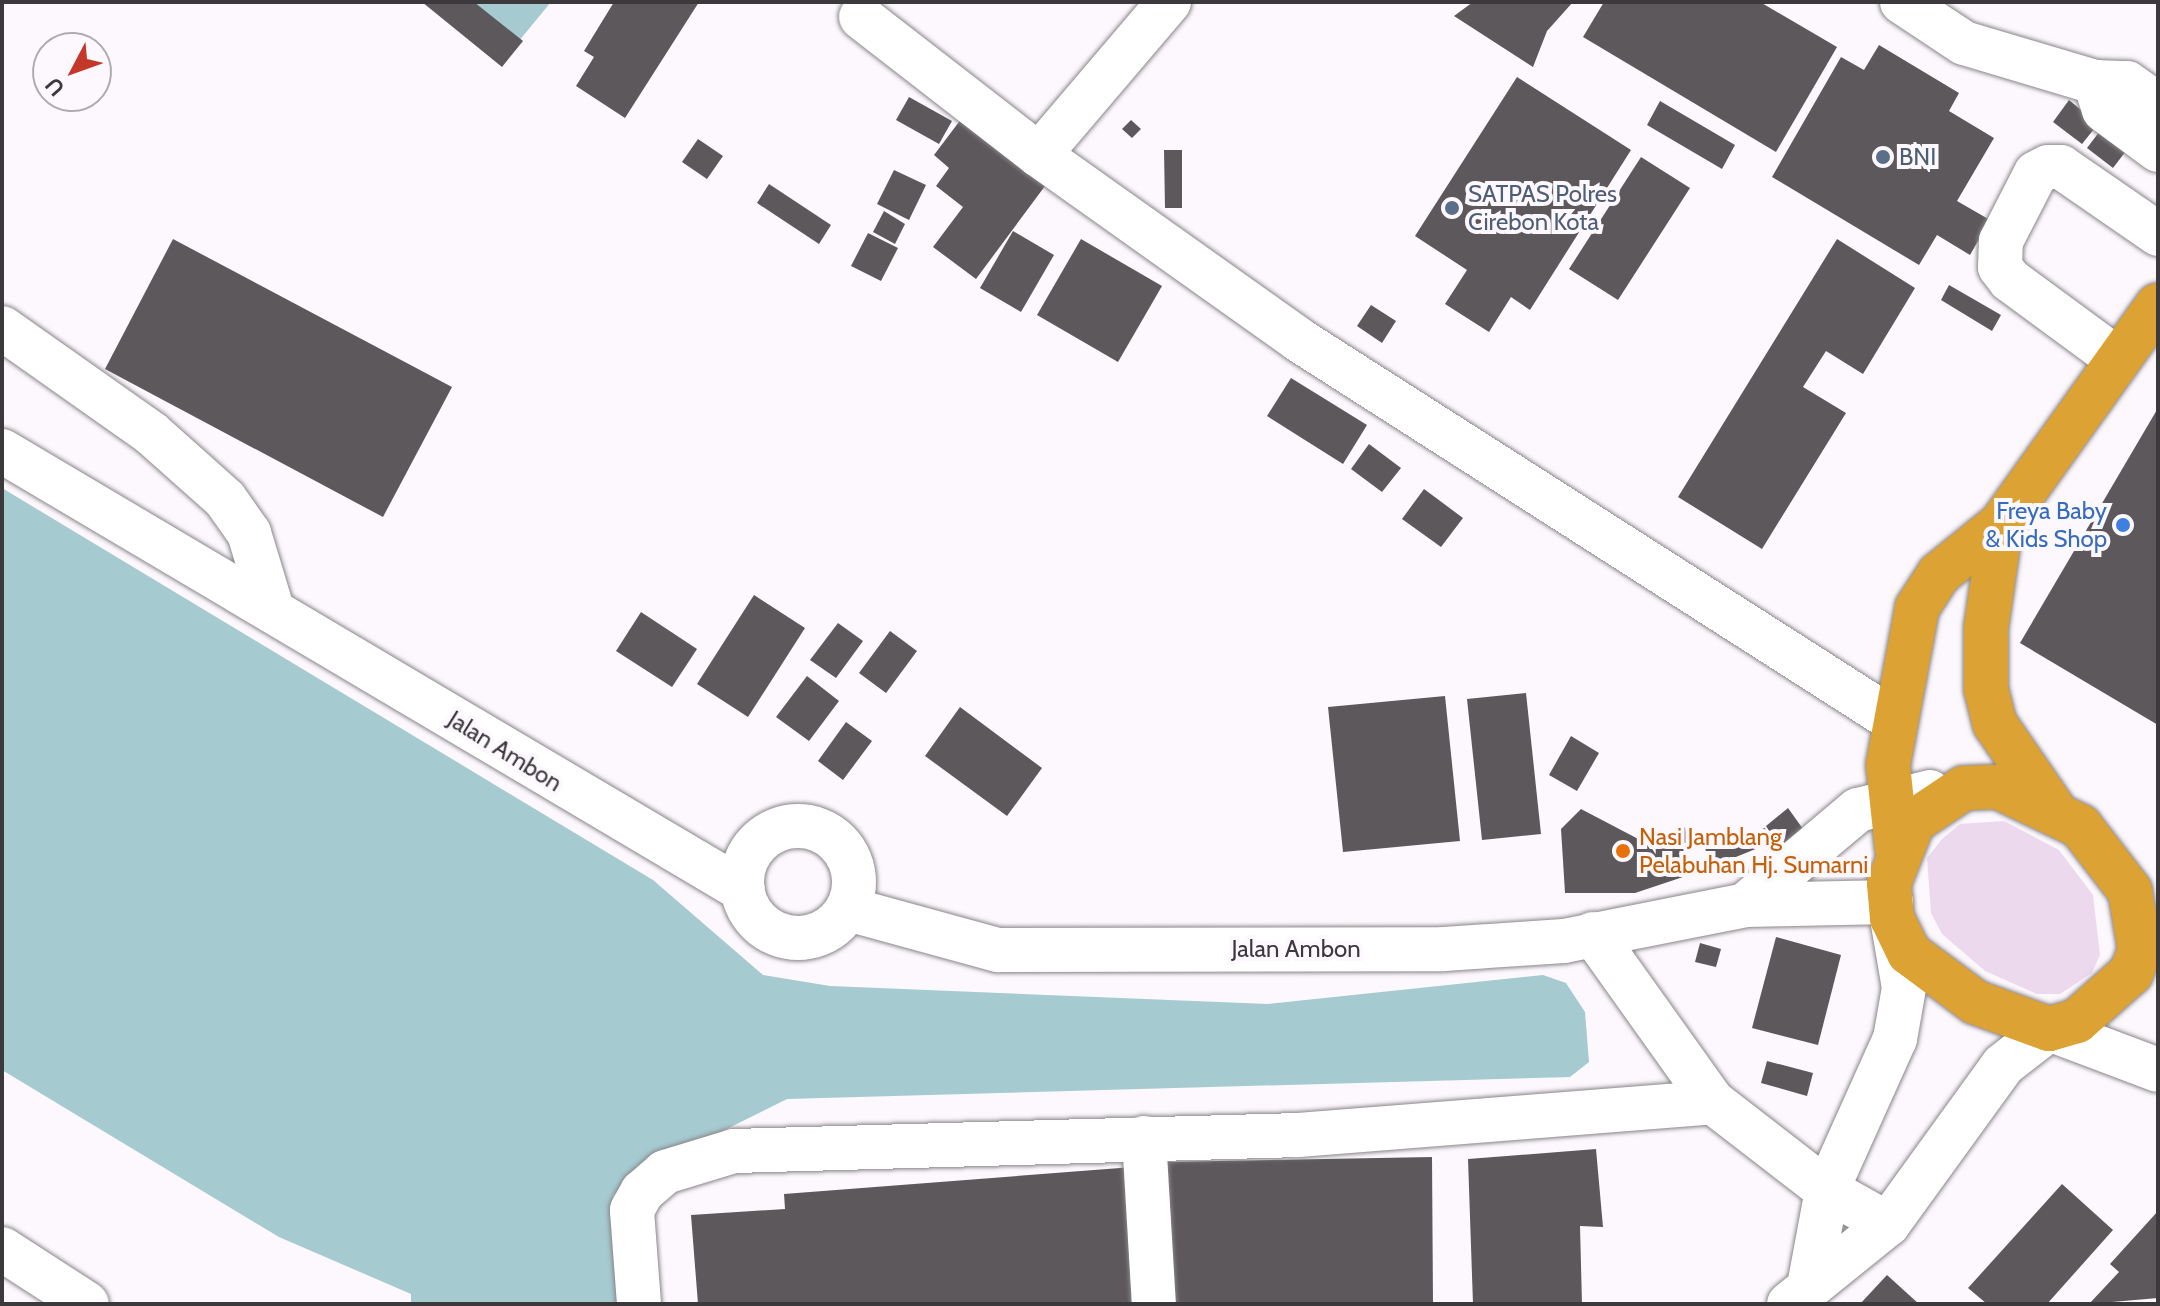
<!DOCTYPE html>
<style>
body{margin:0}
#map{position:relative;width:2160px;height:1306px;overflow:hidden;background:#fcf8fd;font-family:Cabin,sans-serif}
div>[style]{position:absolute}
.green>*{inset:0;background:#ecd9ee}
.water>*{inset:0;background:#a5cacf}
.building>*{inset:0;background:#5d585b}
.roads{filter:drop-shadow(0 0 2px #898589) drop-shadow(0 0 2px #898589)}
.minor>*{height:44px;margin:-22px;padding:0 22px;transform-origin:22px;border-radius:22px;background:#fff}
.minor>.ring{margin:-22px;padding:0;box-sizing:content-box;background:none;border:44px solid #fff;border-radius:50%}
.highway>*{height:44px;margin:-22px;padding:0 22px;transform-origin:22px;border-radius:22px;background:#dca234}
.dots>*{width:22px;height:22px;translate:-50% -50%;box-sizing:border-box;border:4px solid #fcf8fd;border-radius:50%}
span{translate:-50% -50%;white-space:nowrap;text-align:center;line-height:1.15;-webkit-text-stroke:8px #fcf8fd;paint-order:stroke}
.service-label{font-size:24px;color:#4e5e75}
.left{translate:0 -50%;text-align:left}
.shop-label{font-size:24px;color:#366cbe}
.right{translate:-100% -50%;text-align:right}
.street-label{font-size:24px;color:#3b393b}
.food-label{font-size:24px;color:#c56008}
.frame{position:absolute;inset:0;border:4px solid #3b393b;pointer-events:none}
.north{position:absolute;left:32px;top:32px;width:80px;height:80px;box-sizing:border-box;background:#fcf8fd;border:2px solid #afacaf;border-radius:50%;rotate:229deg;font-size:22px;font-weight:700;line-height:32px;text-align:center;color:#3b393b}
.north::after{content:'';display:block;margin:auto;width:28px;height:36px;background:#c43729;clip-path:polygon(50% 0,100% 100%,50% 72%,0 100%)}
</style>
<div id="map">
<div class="green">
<div style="clip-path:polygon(2004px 821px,2059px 850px,2093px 895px,2100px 955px,2092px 973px,2060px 994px,2037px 994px,1985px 971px,1942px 934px,1931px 913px,1927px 858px,1942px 839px,1960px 824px)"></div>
</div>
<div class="water">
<div style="clip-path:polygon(446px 2px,551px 2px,509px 53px)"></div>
<div style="clip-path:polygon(2px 488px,653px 880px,763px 975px,830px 986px,1268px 1004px,1543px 975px,1566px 983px,1585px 1012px,1589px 1062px,1570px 1077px,787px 1099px,662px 1161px,613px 1195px,619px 1304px,411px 1304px,411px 1294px,279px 1237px,2px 1070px)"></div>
</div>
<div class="building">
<div style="clip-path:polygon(422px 2px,474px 2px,523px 41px,502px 67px)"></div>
<div style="clip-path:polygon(614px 2px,699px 2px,625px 118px,576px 86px,594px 57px,584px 51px)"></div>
<div style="clip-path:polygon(1473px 2px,1573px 2px,1547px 31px,1533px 67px,1454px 16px)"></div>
<div style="clip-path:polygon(1604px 2px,1760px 2px,1837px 47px,1776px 152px,1583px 37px)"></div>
<div style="clip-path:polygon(1879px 45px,1959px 93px,1949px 111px,1994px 138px,1957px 201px,1990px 220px,1970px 255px,1937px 235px,1919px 265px,1772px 177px,1841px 57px,1864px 70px)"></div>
<div style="clip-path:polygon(1517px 77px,1631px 150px,1530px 310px,1511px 297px,1489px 332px,1445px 304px,1467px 270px,1415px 236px)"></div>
<div style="clip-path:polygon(909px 97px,952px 121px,939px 144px,896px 120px)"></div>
<div style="clip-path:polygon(2069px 100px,2098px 124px,2082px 144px,2053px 122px)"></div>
<div style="clip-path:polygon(1660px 101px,1735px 145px,1722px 169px,1647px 125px)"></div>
<div style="clip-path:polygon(971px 106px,1045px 186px,976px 279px,933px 247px,963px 207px,936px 186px,949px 168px,934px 155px)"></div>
<div style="clip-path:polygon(1131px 120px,1141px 129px,1132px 138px,1122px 129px)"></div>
<div style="clip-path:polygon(2103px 127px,2129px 147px,2113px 168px,2087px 148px)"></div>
<div style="clip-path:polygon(698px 139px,723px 156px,707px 179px,682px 162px)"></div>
<div style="clip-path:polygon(1164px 150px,1182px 150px,1182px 208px,1165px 208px)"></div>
<div style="clip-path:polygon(1641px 157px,1690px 188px,1618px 300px,1569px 269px)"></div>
<div style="clip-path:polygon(894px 170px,926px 185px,909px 220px,877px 204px)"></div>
<div style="clip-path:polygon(769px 184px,831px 225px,819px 244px,757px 203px)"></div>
<div style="clip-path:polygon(884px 211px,905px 224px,895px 244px,873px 232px)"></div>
<div style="clip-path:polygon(1013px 231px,1054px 255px,1021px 312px,980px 288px)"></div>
<div style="clip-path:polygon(868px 233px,898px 248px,881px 281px,851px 266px)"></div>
<div style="clip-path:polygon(173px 239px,452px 387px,383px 517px,105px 369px)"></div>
<div style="clip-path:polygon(1081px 239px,1162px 286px,1118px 362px,1037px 315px)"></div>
<div style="clip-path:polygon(1837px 239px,1915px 288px,1863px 374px,1826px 351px,1803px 387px,1846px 413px,1762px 549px,1678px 497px)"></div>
<div style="clip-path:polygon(1949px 285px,2001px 315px,1992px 331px,1941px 300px)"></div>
<div style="clip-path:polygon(1371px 305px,1396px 321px,1382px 343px,1357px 326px)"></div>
<div style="clip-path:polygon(1291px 378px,1367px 425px,1343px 464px,1267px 416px)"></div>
<div style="clip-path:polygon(2158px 408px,2158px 725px,2020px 643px)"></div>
<div style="clip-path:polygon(1369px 444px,1401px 468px,1382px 492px,1351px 469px)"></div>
<div style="clip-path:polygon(1424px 489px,1463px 518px,1441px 547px,1402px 519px)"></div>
<div style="clip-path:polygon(754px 595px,805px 628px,748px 717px,697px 684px)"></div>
<div style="clip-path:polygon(641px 612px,697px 649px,672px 687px,616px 651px)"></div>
<div style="clip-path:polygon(838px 623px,863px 641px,836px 678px,810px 660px)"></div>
<div style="clip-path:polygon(890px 631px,917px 651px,886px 693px,859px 673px)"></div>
<div style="clip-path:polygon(807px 676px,839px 701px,809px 741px,776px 717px)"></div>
<div style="clip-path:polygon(1526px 693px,1541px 834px,1482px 840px,1467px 699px)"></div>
<div style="clip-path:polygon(1445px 696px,1460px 841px,1343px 852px,1328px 707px)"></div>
<div style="clip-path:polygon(960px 707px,1042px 768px,1007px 816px,925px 756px)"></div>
<div style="clip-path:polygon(846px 722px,872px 741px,843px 780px,818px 761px)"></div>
<div style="clip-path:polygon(1571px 736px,1599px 753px,1577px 791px,1549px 775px)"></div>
<div style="clip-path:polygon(1788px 808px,1803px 829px,1779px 847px,1766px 826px)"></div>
<div style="clip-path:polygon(1581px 809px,1644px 842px,1685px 827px,1690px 850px,1679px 853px,1686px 876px,1635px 893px,1565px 893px,1561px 829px)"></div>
<div style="clip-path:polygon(1765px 828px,1773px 842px,1711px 867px,1705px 848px)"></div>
<div style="clip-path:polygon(1776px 937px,1841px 955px,1818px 1045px,1752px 1028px)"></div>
<div style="clip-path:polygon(1700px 943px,1721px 949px,1716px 967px,1695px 962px)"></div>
<div style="clip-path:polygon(1767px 1061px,1813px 1073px,1807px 1096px,1761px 1083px)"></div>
<div style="clip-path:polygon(1596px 1149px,1603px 1227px,1580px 1226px,1582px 1304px,1473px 1304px,1468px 1159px)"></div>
<div style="clip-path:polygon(1432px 1157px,1433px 1304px,1171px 1304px,1162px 1162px)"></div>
<div style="clip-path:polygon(1133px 1167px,1145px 1304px,698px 1304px,691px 1215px,785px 1209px,784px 1194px)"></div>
<div style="clip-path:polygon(2062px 1184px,2113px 1230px,2047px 1304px,1987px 1304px,1968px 1288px)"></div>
<div style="clip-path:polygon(2158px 1211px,2158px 1298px,2089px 1304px,2119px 1272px,2110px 1264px)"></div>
<div style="clip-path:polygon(1887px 1275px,1919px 1304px,1860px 1304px)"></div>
</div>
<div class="roads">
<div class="minor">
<div style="left:1169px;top:2px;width:201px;rotate:130.4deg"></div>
<div style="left:1039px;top:155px;width:319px;rotate:35.4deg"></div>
<div style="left:1299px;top:340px;width:707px;rotate:32.59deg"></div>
<div style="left:1902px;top:2px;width:74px;rotate:33.5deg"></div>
<div style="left:1964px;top:43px;width:137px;rotate:16.6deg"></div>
<div style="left:2095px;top:82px;width:32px;rotate:2deg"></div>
<div style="left:2127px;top:83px;width:38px;rotate:35deg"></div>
<div style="left:861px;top:17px;width:225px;rotate:37.8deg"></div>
<div style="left:2095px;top:82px;width:29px;rotate:72deg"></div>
<div style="left:2104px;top:110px;width:67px;rotate:36.5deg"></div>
<div style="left:2px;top:328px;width:182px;rotate:35.2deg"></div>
<div style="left:151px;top:433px;width:99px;rotate:41.7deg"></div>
<div style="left:225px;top:499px;width:42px;rotate:54.8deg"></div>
<div style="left:249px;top:533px;width:76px;rotate:73.2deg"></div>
<div style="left:2116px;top:358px;width:132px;rotate:-143.7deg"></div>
<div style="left:2010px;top:280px;width:16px;rotate:-128deg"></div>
<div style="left:2000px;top:267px;width:26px;rotate:-88deg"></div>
<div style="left:2001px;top:241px;width:76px;rotate:-62.8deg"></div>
<div style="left:2036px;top:173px;width:13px;rotate:-27deg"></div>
<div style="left:2048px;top:167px;width:13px"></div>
<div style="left:2061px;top:167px;width:118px;rotate:34.6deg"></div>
<div style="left:2px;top:451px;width:861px;rotate:30.64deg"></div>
<div class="ring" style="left:742px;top:826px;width:68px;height:68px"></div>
<div style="left:1745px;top:905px;width:148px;rotate:-40.1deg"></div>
<div style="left:1858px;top:810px;width:74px;rotate:-14deg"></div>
<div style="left:848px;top:909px;width:156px;rotate:15.3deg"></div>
<div style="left:998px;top:950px;width:446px;rotate:-0.1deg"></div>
<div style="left:1444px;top:949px;width:120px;rotate:-3.8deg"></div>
<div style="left:1564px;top:941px;width:185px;rotate:-11.2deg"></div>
<div style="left:1745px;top:905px;width:146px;rotate:-1.2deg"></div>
<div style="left:1593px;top:934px;width:206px;rotate:54.5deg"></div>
<div style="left:1713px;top:1102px;width:144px;rotate:37.7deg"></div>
<div style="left:1827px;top:1190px;width:70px;rotate:29.1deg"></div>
<div style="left:1144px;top:1138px;width:166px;rotate:86.6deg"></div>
<div style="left:2px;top:1249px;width:101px;rotate:32.9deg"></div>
<div style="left:1810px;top:1281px;width:93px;rotate:-79.4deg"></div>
<div style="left:1827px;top:1190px;width:166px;rotate:-65.8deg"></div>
<div style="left:1895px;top:1039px;width:52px;rotate:-80deg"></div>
<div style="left:1904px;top:988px;width:71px;rotate:-99.7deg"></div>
<div style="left:639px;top:1304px;width:94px;rotate:-94.3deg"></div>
<div style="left:632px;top:1210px;width:21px;rotate:-61deg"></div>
<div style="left:642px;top:1192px;width:30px;rotate:-41deg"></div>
<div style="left:665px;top:1172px;width:72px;rotate:-16.9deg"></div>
<div style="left:734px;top:1151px;width:564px;rotate:-1.62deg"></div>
<div style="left:1298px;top:1135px;width:416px;rotate:-4.5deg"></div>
<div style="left:1789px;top:1304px;width:127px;rotate:-38.9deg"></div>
<div style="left:1888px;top:1224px;width:196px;rotate:-54.1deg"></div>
<div style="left:2003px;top:1065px;width:58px;rotate:-38deg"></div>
<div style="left:2049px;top:1029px;width:116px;rotate:20.6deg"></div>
</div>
<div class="highway">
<div style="left:2001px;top:524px;width:105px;rotate:98.2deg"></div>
<div style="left:1986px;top:628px;width:61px;rotate:90deg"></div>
<div style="left:1986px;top:689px;width:36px;rotate:76deg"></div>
<div style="left:1995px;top:724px;width:101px;rotate:55.5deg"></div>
<div style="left:1998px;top:787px;width:91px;rotate:25.4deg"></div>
<div style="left:2080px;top:826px;width:82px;rotate:52.4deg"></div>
<div style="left:2130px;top:891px;width:60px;rotate:80.4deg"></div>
<div style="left:2140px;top:950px;width:25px;rotate:111deg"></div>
<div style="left:2131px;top:973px;width:72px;rotate:138.4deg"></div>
<div style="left:2077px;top:1021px;width:29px;rotate:164deg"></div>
<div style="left:2049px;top:1029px;width:79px;rotate:-160deg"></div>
<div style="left:1975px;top:1002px;width:82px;rotate:-143.4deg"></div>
<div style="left:1909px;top:953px;width:39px;rotate:-116deg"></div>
<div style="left:1892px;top:918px;width:35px;rotate:-95deg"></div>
<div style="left:1889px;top:883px;width:66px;rotate:-68.5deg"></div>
<div style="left:1913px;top:822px;width:61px;rotate:-33.7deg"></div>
<div style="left:1964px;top:788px;width:34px;rotate:-2deg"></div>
<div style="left:1897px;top:849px;width:84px;rotate:-96.1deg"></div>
<div style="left:1888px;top:765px;width:160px;rotate:-79.5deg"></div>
<div style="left:1917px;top:608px;width:40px;rotate:-57.1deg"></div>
<div style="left:1939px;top:574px;width:80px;rotate:-38.9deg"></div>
<div style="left:2001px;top:524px;width:269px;rotate:-54.4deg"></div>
</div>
</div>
<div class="dots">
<div style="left:1883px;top:157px;background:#5c6f8a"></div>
<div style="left:1452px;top:208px;background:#5c6f8a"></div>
<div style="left:2123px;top:525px;background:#3f7fe0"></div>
<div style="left:1623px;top:851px;background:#e8710a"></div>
</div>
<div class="service-label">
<span class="left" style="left:1899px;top:157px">BNI</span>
<span class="left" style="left:1468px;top:208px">SATPAS Polres<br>Cirebon Kota</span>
</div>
<div class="shop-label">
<span class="right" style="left:2107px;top:525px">Freya Baby<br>&amp; Kids Shop</span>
</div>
<div class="street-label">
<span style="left:505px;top:751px;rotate:32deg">Jalan Ambon</span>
<span style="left:1296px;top:949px">Jalan Ambon</span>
</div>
<div class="food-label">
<span class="left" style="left:1639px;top:851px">Nasi Jamblang<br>Pelabuhan Hj. Sumarni</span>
</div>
<div class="frame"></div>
<div class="north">U</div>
</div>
